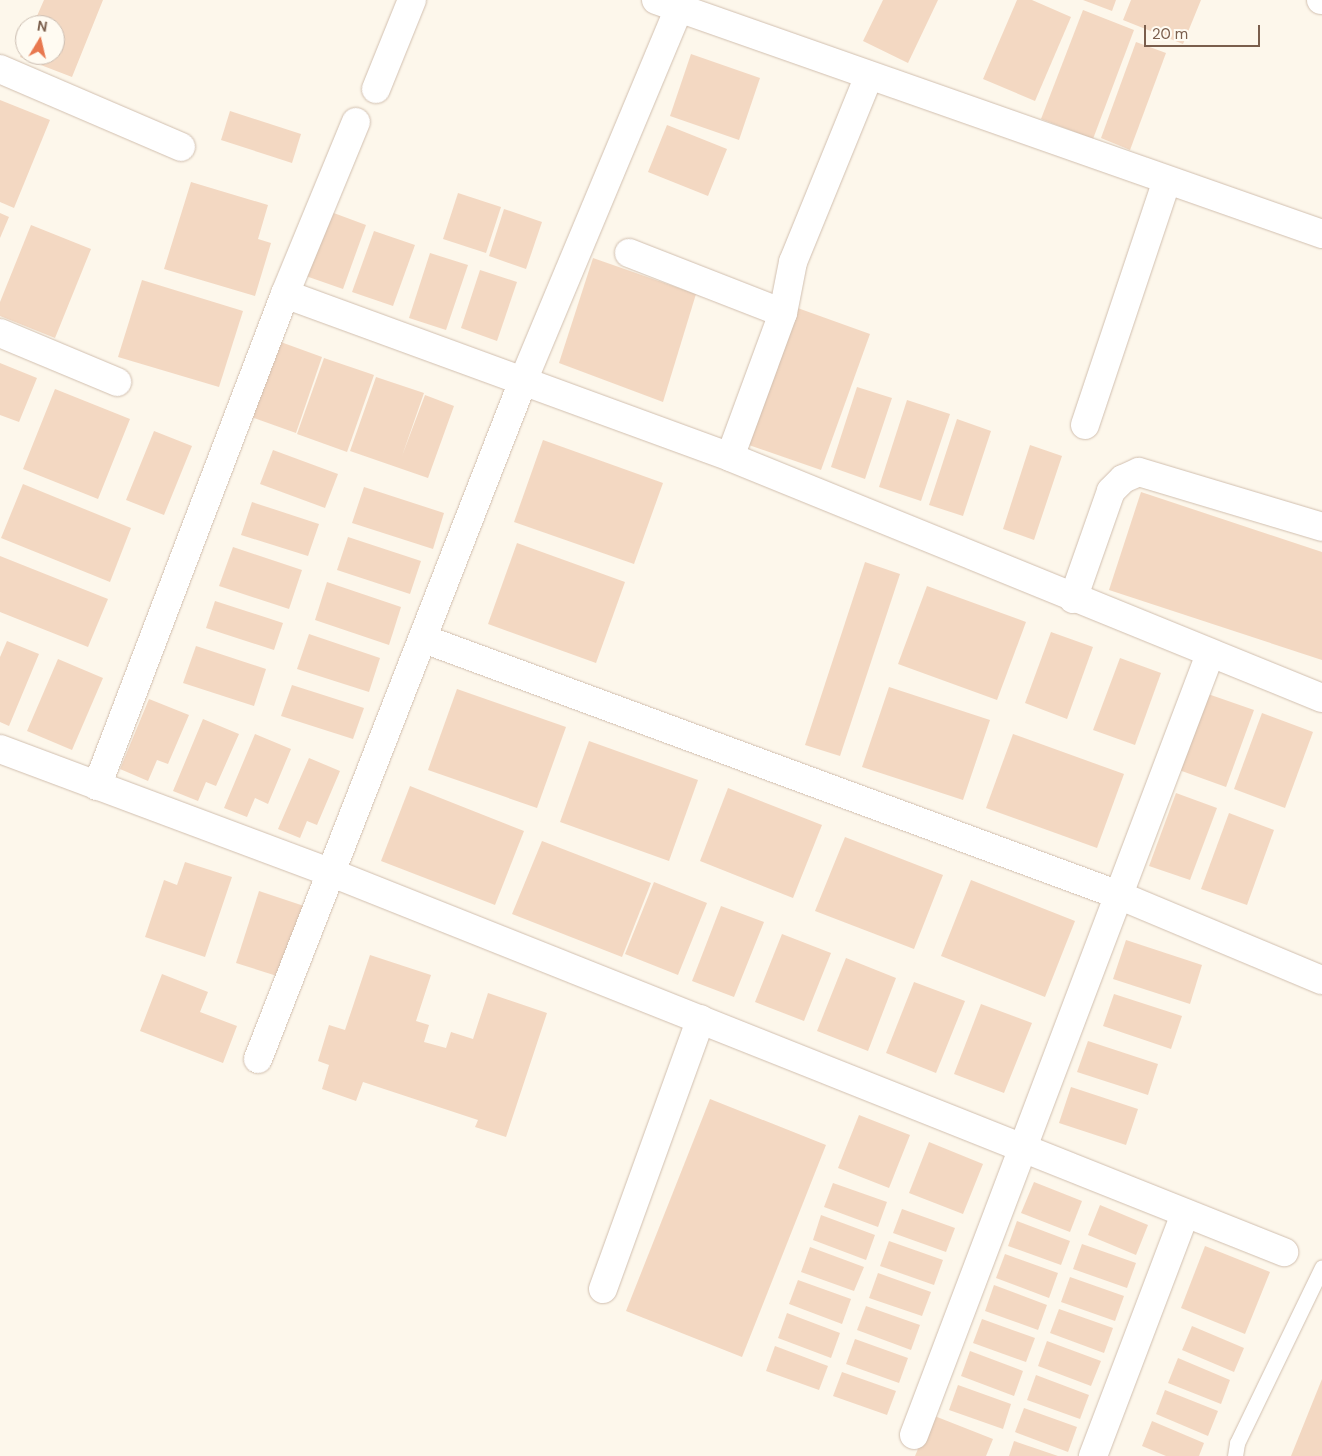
<!DOCTYPE html>
<style>
body{margin:0}
#map{position:relative;width:1322px;height:1456px;overflow:hidden;background:#fdf7eb;font-family:"DM Sans",sans-serif}
div>[style]{position:absolute}
.building>*{inset:0;background:#f3d8c2}
.roads{filter:drop-shadow(0 0 1px #d1bfaf) drop-shadow(0 0 1px #d1bfaf)}
.service>*{height:15px;margin:-7.5px;padding:0 7.5px;transform-origin:7.5px;border-radius:7.5px;background:#fff}
.minor>*{height:28px;margin:-14px;padding:0 14px;transform-origin:14px;border-radius:14px;background:#fff}
span{translate:-50% -50%;white-space:nowrap;text-align:center;line-height:1.15;-webkit-text-stroke:4px #fffbf2;paint-order:stroke}
.north{position:absolute;left:15px;top:15px;width:50px;height:50px;box-sizing:border-box;background:#fffbf2;border:1px solid #cabcb0;border-radius:50%;rotate:9deg;font-size:14px;font-weight:700;line-height:20px;text-align:center;color:#7a5e4c}
.north::after{content:'';display:block;margin:auto;width:18px;height:22px;background:#e8784f;clip-path:polygon(50% 0,100% 100%,50% 72%,0 100%)}
.scale{position:absolute;left:1144px;top:25px;width:116px;height:22px;box-sizing:border-box;border:2px solid #7a5e4c;border-top:0;padding-left:6px;font-size:15px;line-height:18px;white-space:nowrap;color:#7a5e4c;-webkit-text-stroke:4px #fffbf2;paint-order:stroke}
</style>
<div id="map">
<div class="building">
<div style="clip-path:polygon(44px 0,103px 0,72px 77px,20px 57px,25px 46px,25px 55px,55px 55px,55px 25px,33px 25px)"></div>
<div style="clip-path:polygon(883px 0,938px 0,908px 63px,863px 41px)"></div>
<div style="clip-path:polygon(1017px 0,1032px 0,1071px 17px,1035px 101px,983px 79px)"></div>
<div style="clip-path:polygon(1083px 0,1116px 0,1112px 11px)"></div>
<div style="clip-path:polygon(1131px 0,1201px 0,1183px 44px,1123px 20px)"></div>
<div style="clip-path:polygon(1083px 10px,1134px 30px,1093px 139px,1041px 119px)"></div>
<div style="clip-path:polygon(1136px 42px,1166px 53px,1130px 150px,1101px 138px)"></div>
<div style="clip-path:polygon(691px 54px,760px 78px,739px 140px,670px 116px)"></div>
<div style="clip-path:polygon(0 100px,50px 120px,14px 208px,0 202px)"></div>
<div style="clip-path:polygon(230px 111px,301px 134px,292px 163px,221px 140px)"></div>
<div style="clip-path:polygon(667px 125px,727px 149px,708px 196px,648px 172px)"></div>
<div style="clip-path:polygon(191px 182px,268px 205px,258px 239px,271px 243px,255px 296px,164px 269px)"></div>
<div style="clip-path:polygon(458px 193px,501px 207px,486px 253px,443px 239px)"></div>
<div style="clip-path:polygon(323px 209px,366px 225px,343px 289px,300px 274px)"></div>
<div style="clip-path:polygon(504px 209px,542px 222px,526px 269px,489px 256px)"></div>
<div style="clip-path:polygon(0 213px,9px 217px,0 238px)"></div>
<div style="clip-path:polygon(31px 225px,91px 249px,55px 338px,0 316px,0 302px)"></div>
<div style="clip-path:polygon(374px 231px,415px 245px,393px 306px,352px 292px)"></div>
<div style="clip-path:polygon(430px 253px,468px 265px,446px 330px,409px 318px)"></div>
<div style="clip-path:polygon(593px 258px,696px 294px,663px 402px,559px 363px)"></div>
<div style="clip-path:polygon(480px 270px,517px 282px,497px 341px,461px 328px)"></div>
<div style="clip-path:polygon(142px 280px,243px 311px,219px 387px,118px 357px)"></div>
<div style="clip-path:polygon(792px 306px,870px 334px,821px 470px,743px 443px)"></div>
<div style="clip-path:polygon(278px 341px,322px 357px,296px 433px,251px 417px)"></div>
<div style="clip-path:polygon(324px 358px,374px 375px,347px 452px,297px 434px)"></div>
<div style="clip-path:polygon(0 363px,37px 378px,19px 422px,0 415px)"></div>
<div style="clip-path:polygon(376px 377px,424px 393px,402px 456px,425px 395px,454px 406px,428px 478px,350px 451px)"></div>
<div style="clip-path:polygon(857px 387px,892px 398px,865px 479px,831px 467px)"></div>
<div style="clip-path:polygon(55px 389px,130px 419px,98px 499px,23px 469px)"></div>
<div style="clip-path:polygon(907px 400px,950px 414px,921px 501px,879px 487px)"></div>
<div style="clip-path:polygon(957px 419px,991px 431px,963px 516px,929px 505px)"></div>
<div style="clip-path:polygon(154px 431px,192px 446px,164px 515px,126px 500px)"></div>
<div style="clip-path:polygon(543px 440px,663px 483px,634px 564px,514px 522px)"></div>
<div style="clip-path:polygon(1030px 445px,1062px 456px,1034px 540px,1003px 529px)"></div>
<div style="clip-path:polygon(273px 450px,338px 474px,325px 508px,260px 484px)"></div>
<div style="clip-path:polygon(23px 484px,131px 528px,110px 582px,1px 538px)"></div>
<div style="clip-path:polygon(364px 487px,444px 513px,433px 549px,352px 523px)"></div>
<div style="clip-path:polygon(1141px 492px,1322px 552px,1322px 660px,1109px 590px)"></div>
<div style="clip-path:polygon(252px 502px,319px 524px,308px 556px,241px 535px)"></div>
<div style="clip-path:polygon(348px 537px,421px 561px,410px 594px,337px 570px)"></div>
<div style="clip-path:polygon(517px 543px,625px 582px,596px 663px,488px 624px)"></div>
<div style="clip-path:polygon(233px 547px,302px 570px,289px 609px,219px 586px)"></div>
<div style="clip-path:polygon(0 556px,108px 599px,88px 647px,0 612px)"></div>
<div style="clip-path:polygon(865px 562px,900px 574px,840px 756px,805px 745px)"></div>
<div style="clip-path:polygon(327px 582px,401px 607px,389px 645px,315px 620px)"></div>
<div style="clip-path:polygon(927px 586px,1026px 622px,997px 700px,898px 664px)"></div>
<div style="clip-path:polygon(215px 601px,283px 623px,274px 650px,206px 628px)"></div>
<div style="clip-path:polygon(1051px 632px,1093px 647px,1067px 719px,1025px 703px)"></div>
<div style="clip-path:polygon(309px 634px,380px 658px,369px 692px,297px 669px)"></div>
<div style="clip-path:polygon(7px 641px,39px 654px,9px 726px,0 722px,0 657px)"></div>
<div style="clip-path:polygon(196px 646px,266px 669px,254px 706px,183px 683px)"></div>
<div style="clip-path:polygon(1120px 658px,1161px 673px,1135px 745px,1093px 730px)"></div>
<div style="clip-path:polygon(58px 659px,103px 678px,72px 750px,27px 731px)"></div>
<div style="clip-path:polygon(292px 685px,364px 708px,353px 739px,281px 716px)"></div>
<div style="clip-path:polygon(889px 687px,990px 720px,963px 800px,862px 767px)"></div>
<div style="clip-path:polygon(457px 689px,566px 727px,537px 808px,428px 770px)"></div>
<div style="clip-path:polygon(1208px 694px,1254px 710px,1226px 787px,1179px 770px)"></div>
<div style="clip-path:polygon(149px 699px,189px 715px,168px 764px,157px 760px,148px 781px,120px 769px)"></div>
<div style="clip-path:polygon(1262px 713px,1313px 732px,1285px 808px,1234px 789px)"></div>
<div style="clip-path:polygon(203px 719px,239px 734px,216px 786px,206px 782px,198px 801px,173px 791px)"></div>
<div style="clip-path:polygon(255px 734px,291px 749px,268px 804px,255px 798px,247px 817px,224px 808px)"></div>
<div style="clip-path:polygon(1013px 734px,1124px 774px,1097px 848px,986px 808px)"></div>
<div style="clip-path:polygon(589px 741px,698px 780px,669px 861px,560px 822px)"></div>
<div style="clip-path:polygon(309px 758px,340px 771px,317px 825px,307px 821px,300px 838px,278px 829px)"></div>
<div style="clip-path:polygon(410px 786px,524px 831px,495px 905px,381px 861px)"></div>
<div style="clip-path:polygon(728px 788px,822px 825px,793px 898px,700px 861px)"></div>
<div style="clip-path:polygon(1176px 793px,1217px 808px,1190px 880px,1149px 866px)"></div>
<div style="clip-path:polygon(1229px 813px,1274px 830px,1247px 905px,1201px 889px)"></div>
<div style="clip-path:polygon(845px 837px,943px 875px,914px 949px,815px 911px)"></div>
<div style="clip-path:polygon(542px 841px,651px 883px,622px 957px,512px 914px)"></div>
<div style="clip-path:polygon(185px 862px,232px 877px,205px 957px,145px 937px,164px 880px,177px 885px)"></div>
<div style="clip-path:polygon(971px 880px,1075px 921px,1045px 997px,941px 956px)"></div>
<div style="clip-path:polygon(654px 882px,707px 903px,678px 975px,625px 954px)"></div>
<div style="clip-path:polygon(259px 891px,304px 906px,280px 977px,236px 963px)"></div>
<div style="clip-path:polygon(721px 906px,764px 922px,734px 997px,692px 981px)"></div>
<div style="clip-path:polygon(782px 934px,831px 953px,804px 1021px,755px 1002px)"></div>
<div style="clip-path:polygon(1126px 940px,1202px 965px,1190px 1004px,1113px 979px)"></div>
<div style="clip-path:polygon(370px 955px,431px 975px,416px 1021px,429px 1025px,424px 1042px,446px 1048px,451px 1032px,473px 1039px,488px 993px,547px 1013px,506px 1137px,475px 1127px,478px 1120px,363px 1082px,356px 1101px,322px 1089px,329px 1065px,318px 1061px,329px 1025px,345px 1030px)"></div>
<div style="clip-path:polygon(846px 958px,896px 978px,868px 1051px,817px 1031px)"></div>
<div style="clip-path:polygon(162px 974px,208px 992px,200px 1012px,237px 1026px,223px 1063px,140px 1031px)"></div>
<div style="clip-path:polygon(914px 982px,965px 1001px,936px 1073px,886px 1053px)"></div>
<div style="clip-path:polygon(1114px 994px,1182px 1016px,1171px 1049px,1103px 1026px)"></div>
<div style="clip-path:polygon(981px 1004px,1032px 1023px,1004px 1093px,954px 1074px)"></div>
<div style="clip-path:polygon(1088px 1041px,1158px 1064px,1148px 1095px,1077px 1072px)"></div>
<div style="clip-path:polygon(1071px 1087px,1138px 1109px,1126px 1145px,1059px 1123px)"></div>
<div style="clip-path:polygon(710px 1099px,826px 1145px,742px 1357px,626px 1311px)"></div>
<div style="clip-path:polygon(859px 1115px,910px 1135px,889px 1188px,838px 1168px)"></div>
<div style="clip-path:polygon(929px 1142px,983px 1164px,963px 1214px,909px 1193px)"></div>
<div style="clip-path:polygon(1034px 1182px,1082px 1201px,1070px 1232px,1021px 1213px)"></div>
<div style="clip-path:polygon(833px 1183px,887px 1202px,878px 1227px,824px 1207px)"></div>
<div style="clip-path:polygon(1100px 1205px,1148px 1225px,1136px 1255px,1088px 1235px)"></div>
<div style="clip-path:polygon(902px 1209px,955px 1228px,946px 1252px,893px 1233px)"></div>
<div style="clip-path:polygon(821px 1215px,875px 1235px,866px 1260px,813px 1240px)"></div>
<div style="clip-path:polygon(1017px 1221px,1070px 1241px,1061px 1265px,1008px 1246px)"></div>
<div style="clip-path:polygon(889px 1241px,943px 1260px,934px 1285px,880px 1266px)"></div>
<div style="clip-path:polygon(1082px 1244px,1136px 1263px,1127px 1288px,1073px 1269px)"></div>
<div style="clip-path:polygon(1205px 1246px,1270px 1272px,1245px 1334px,1181px 1308px)"></div>
<div style="clip-path:polygon(810px 1247px,864px 1267px,854px 1291px,801px 1272px)"></div>
<div style="clip-path:polygon(1005px 1254px,1058px 1273px,1049px 1298px,996px 1278px)"></div>
<div style="clip-path:polygon(878px 1273px,931px 1292px,922px 1316px,869px 1298px)"></div>
<div style="clip-path:polygon(1070px 1277px,1124px 1296px,1115px 1321px,1061px 1302px)"></div>
<div style="clip-path:polygon(798px 1280px,851px 1299px,842px 1324px,789px 1304px)"></div>
<div style="clip-path:polygon(994px 1285px,1047px 1305px,1038px 1330px,985px 1311px)"></div>
<div style="clip-path:polygon(866px 1306px,920px 1325px,911px 1350px,857px 1330px)"></div>
<div style="clip-path:polygon(1059px 1309px,1113px 1328px,1104px 1353px,1050px 1333px)"></div>
<div style="clip-path:polygon(787px 1313px,840px 1333px,831px 1358px,778px 1338px)"></div>
<div style="clip-path:polygon(982px 1319px,1035px 1338px,1026px 1362px,973px 1343px)"></div>
<div style="clip-path:polygon(1192px 1326px,1244px 1348px,1234px 1372px,1182px 1350px)"></div>
<div style="clip-path:polygon(855px 1339px,908px 1358px,899px 1383px,846px 1364px)"></div>
<div style="clip-path:polygon(1047px 1341px,1101px 1361px,1091px 1386px,1038px 1366px)"></div>
<div style="clip-path:polygon(775px 1346px,828px 1366px,819px 1390px,766px 1371px)"></div>
<div style="clip-path:polygon(970px 1351px,1023px 1371px,1014px 1396px,961px 1376px)"></div>
<div style="clip-path:polygon(1178px 1358px,1230px 1380px,1221px 1404px,1168px 1383px)"></div>
<div style="clip-path:polygon(842px 1372px,896px 1391px,887px 1415px,833px 1396px)"></div>
<div style="clip-path:polygon(1036px 1375px,1089px 1395px,1080px 1419px,1027px 1400px)"></div>
<div style="clip-path:polygon(1322px 1379px,1322px 1456px,1291px 1456px)"></div>
<div style="clip-path:polygon(958px 1385px,1011px 1404px,1003px 1429px,949px 1410px)"></div>
<div style="clip-path:polygon(1165px 1390px,1218px 1411px,1208px 1436px,1156px 1414px)"></div>
<div style="clip-path:polygon(1024px 1408px,1077px 1427px,1068px 1452px,1015px 1432px)"></div>
<div style="clip-path:polygon(932px 1415px,993px 1439px,986px 1456px,915px 1456px)"></div>
<div style="clip-path:polygon(1152px 1421px,1204px 1443px,1199px 1456px,1166px 1456px,1142px 1446px)"></div>
<div style="clip-path:polygon(1014px 1441px,1058px 1456px,1009px 1456px)"></div>
</div>
<div class="roads">
<div class="service">
<div style="left:1235px;top:1456px;width:13px;rotate:-81deg"></div>
<div style="left:1237px;top:1443px;width:195px;rotate:-64.2deg"></div>
</div>
<div class="minor">
<div style="left:656px;top:0;width:706px;rotate:19.36deg"></div>
<div style="left:1321px;top:0;width:1px"></div>
<div style="left:0;top:69px;width:197px;rotate:23.3deg"></div>
<div style="left:376px;top:89px;width:96px;rotate:-68deg"></div>
<div style="left:629px;top:253px;width:165px;rotate:21.3deg"></div>
<div style="left:783px;top:313px;width:153px;rotate:110.2deg"></div>
<div style="left:285px;top:294px;width:474px;rotate:20.1deg"></div>
<div style="left:730px;top:457px;width:639px;rotate:22.15deg"></div>
<div style="left:783px;top:313px;width:52px;rotate:-78.9deg"></div>
<div style="left:793px;top:262px;width:201px;rotate:-67.8deg"></div>
<div style="left:0;top:333px;width:127px;rotate:22.7deg"></div>
<div style="left:1085px;top:425px;width:258px;rotate:-71.5deg"></div>
<div style="left:1073px;top:599px;width:114px;rotate:-70.6deg"></div>
<div style="left:1111px;top:491px;width:17px;rotate:-45deg"></div>
<div style="left:1123px;top:479px;width:17px;rotate:-24deg"></div>
<div style="left:1139px;top:472px;width:191px;rotate:16.7deg"></div>
<div style="left:424px;top:639px;width:737px;rotate:20.23deg"></div>
<div style="left:1116px;top:894px;width:223px;rotate:22.7deg"></div>
<div style="left:0;top:749px;width:354px;rotate:20.5deg"></div>
<div style="left:332px;top:873px;width:1025px;rotate:21.71deg"></div>
<div style="left:97px;top:786px;width:527px;rotate:-69.09deg"></div>
<div style="left:285px;top:294px;width:186px;rotate:-67.6deg"></div>
<div style="left:258px;top:1059px;width:728px;rotate:-68.65deg"></div>
<div style="left:523px;top:381px;width:413px;rotate:-67.3deg"></div>
<div style="left:603px;top:1289px;width:287px;rotate:-70.1deg"></div>
<div style="left:914px;top:1435px;width:835px;rotate:-69.24deg"></div>
<div style="left:1093px;top:1456px;width:259px;rotate:-69.2deg"></div>
</div>
</div>
<div class="north">N</div>
<div class="scale">20 m</div>
</div>
